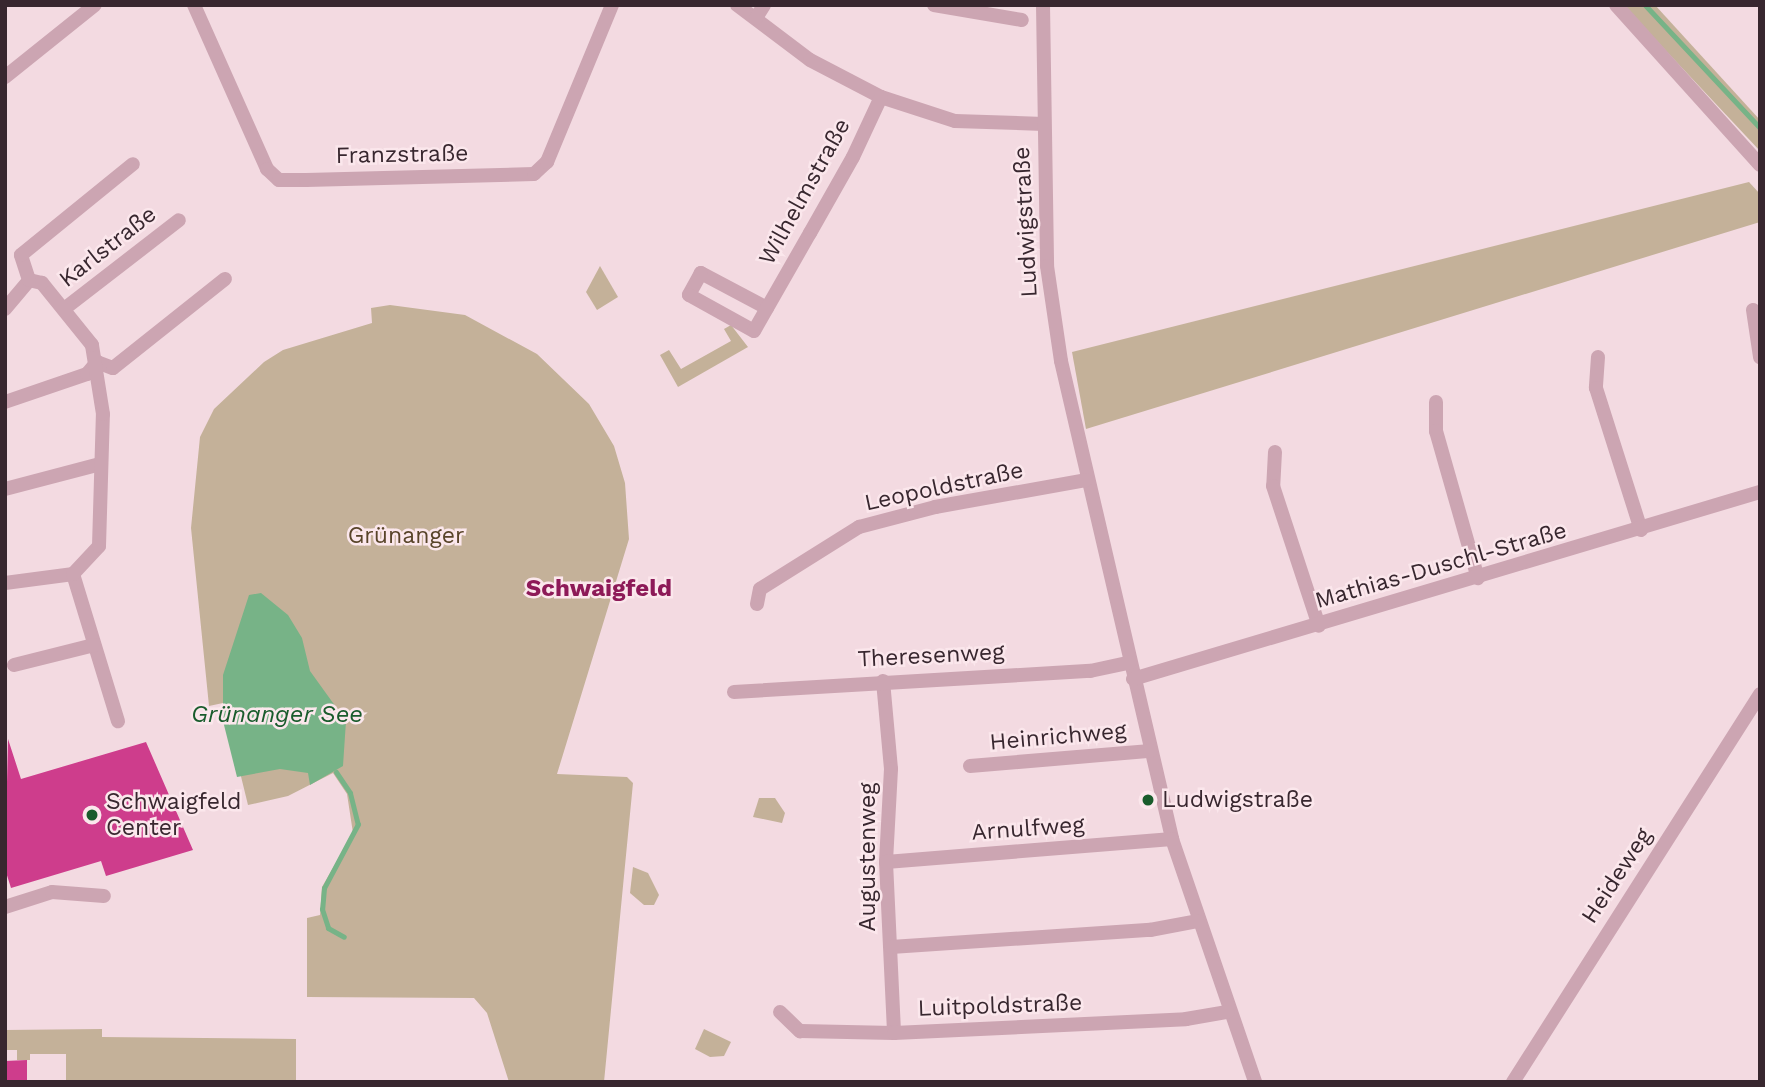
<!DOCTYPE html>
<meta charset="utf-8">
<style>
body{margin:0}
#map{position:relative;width:1765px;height:1087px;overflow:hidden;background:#f3dae1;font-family:"Work Sans",sans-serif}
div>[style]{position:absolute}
.green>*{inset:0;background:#c4b199}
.water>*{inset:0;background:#77b387}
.stream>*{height:5px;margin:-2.5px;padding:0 2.5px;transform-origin:2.5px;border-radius:2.5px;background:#77b387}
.building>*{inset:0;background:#ce3d8c}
.minor>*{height:14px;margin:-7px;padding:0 7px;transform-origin:7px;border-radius:7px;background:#cca5b2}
.dots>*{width:19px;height:19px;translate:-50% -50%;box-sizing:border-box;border:4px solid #fbe7ec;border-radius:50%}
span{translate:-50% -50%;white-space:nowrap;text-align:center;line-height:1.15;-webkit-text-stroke:5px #fbe7ec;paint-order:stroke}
.street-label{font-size:23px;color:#38272f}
.park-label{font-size:23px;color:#584429}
.poi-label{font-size:23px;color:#38272f}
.left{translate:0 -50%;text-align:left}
.neighbourhood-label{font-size:24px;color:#8d1a58;font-weight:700}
.water-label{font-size:24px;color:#195c2c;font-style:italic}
.frame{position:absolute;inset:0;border:7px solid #38272f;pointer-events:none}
</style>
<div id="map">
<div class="green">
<div style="clip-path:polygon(1623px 5px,1655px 5px,1760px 120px,1760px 151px)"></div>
<div style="clip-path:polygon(1749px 182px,1760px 194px,1760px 222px,1086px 429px,1072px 352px)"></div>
<div style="clip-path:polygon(600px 266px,618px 297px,597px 310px,586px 292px)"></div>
<div style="clip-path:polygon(390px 305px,465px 315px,537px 354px,589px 404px,614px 446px,625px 483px,629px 539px,557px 774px,627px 777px,633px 783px,604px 1082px,509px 1082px,487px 1013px,474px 998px,307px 997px,307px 918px,320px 915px,322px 887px,353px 833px,347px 794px,333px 773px,288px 796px,248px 805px,223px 703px,209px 706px,191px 528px,200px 437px,214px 409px,264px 362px,283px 350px,372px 323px,371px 308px)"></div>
<div style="clip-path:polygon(731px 325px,748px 347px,678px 387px,660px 355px,669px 350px,681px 369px,731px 341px,724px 329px)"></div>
<div style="clip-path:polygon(759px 798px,775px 798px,785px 813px,782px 823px,753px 817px)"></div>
<div style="clip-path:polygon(633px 867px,648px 873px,659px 895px,654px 905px,644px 905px,630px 893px)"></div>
<div style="clip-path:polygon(102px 1029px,102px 1037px,296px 1039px,296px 1082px,66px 1082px,66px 1054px,30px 1054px,30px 1060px,17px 1060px,17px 1050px,5px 1050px,5px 1030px)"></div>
<div style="clip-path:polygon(704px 1029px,731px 1042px,724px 1056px,710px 1057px,695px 1049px)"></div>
</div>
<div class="water">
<div style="clip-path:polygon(261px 593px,288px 615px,302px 638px,310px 671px,346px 721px,343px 766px,310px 785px,308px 773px,280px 769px,237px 777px,223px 721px,223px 675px,249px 595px)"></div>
</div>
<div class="stream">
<div style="left:1645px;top:5px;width:168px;rotate:46.9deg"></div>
<div style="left:336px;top:772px;width:25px;rotate:56deg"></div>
<div style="left:350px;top:793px;width:32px;rotate:76deg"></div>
<div style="left:358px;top:824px;width:72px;rotate:118deg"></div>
<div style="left:324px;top:888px;width:21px;rotate:95deg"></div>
<div style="left:322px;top:909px;width:20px;rotate:72deg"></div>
<div style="left:328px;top:928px;width:18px;rotate:29deg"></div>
</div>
<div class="building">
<div style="clip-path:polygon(8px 739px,21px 779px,146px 742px,193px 850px,106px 876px,101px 861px,11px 888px,5px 869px)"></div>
<div style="clip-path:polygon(27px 1060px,27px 1082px,5px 1082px,5px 1061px)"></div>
</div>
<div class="minor">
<div style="left:194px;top:5px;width:180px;rotate:66deg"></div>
<div style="left:267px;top:169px;width:16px;rotate:43deg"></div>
<div style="left:279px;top:180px;width:27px"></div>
<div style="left:306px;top:180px;width:228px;rotate:-1.5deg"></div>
<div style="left:534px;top:174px;width:18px;rotate:-43deg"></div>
<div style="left:547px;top:162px;width:170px;rotate:-67.5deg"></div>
<div style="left:737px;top:5px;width:91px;rotate:37deg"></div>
<div style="left:810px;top:60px;width:80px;rotate:27.5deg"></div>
<div style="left:881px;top:97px;width:78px;rotate:18deg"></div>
<div style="left:955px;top:121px;width:89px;rotate:1.9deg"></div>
<div style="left:934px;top:5px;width:89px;rotate:9.7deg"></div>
<div style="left:1043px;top:5px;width:261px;rotate:89.1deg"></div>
<div style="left:1047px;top:266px;width:96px;rotate:81.6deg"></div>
<div style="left:1061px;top:361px;width:491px;rotate:76.9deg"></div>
<div style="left:1172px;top:839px;width:257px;rotate:71.1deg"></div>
<div style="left:1616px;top:5px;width:215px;rotate:48deg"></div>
<div style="left:756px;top:18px;width:15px;rotate:-58deg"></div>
<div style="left:5px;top:77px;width:115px;rotate:-38.7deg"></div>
<div style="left:767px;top:308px;width:75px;rotate:-152.1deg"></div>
<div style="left:701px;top:273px;width:25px;rotate:119deg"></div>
<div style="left:689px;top:295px;width:74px;rotate:29deg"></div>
<div style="left:754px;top:331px;width:113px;rotate:-60.3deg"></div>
<div style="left:810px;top:233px;width:87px;rotate:-60.5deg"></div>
<div style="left:853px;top:157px;width:66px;rotate:-65deg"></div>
<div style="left:5px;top:309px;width:38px;rotate:-50deg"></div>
<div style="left:64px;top:309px;width:145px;rotate:-37.7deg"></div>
<div style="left:1753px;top:310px;width:48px;rotate:81.5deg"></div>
<div style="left:1598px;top:357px;width:31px;rotate:94deg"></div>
<div style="left:1596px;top:388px;width:149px;rotate:72.4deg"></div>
<div style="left:5px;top:402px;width:87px;rotate:-18.9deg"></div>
<div style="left:87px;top:374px;width:16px;rotate:-50deg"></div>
<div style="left:97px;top:362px;width:17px;rotate:21deg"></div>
<div style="left:113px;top:368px;width:143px;rotate:-38.5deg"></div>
<div style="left:1436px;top:402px;width:29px;rotate:90deg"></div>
<div style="left:1436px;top:431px;width:153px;rotate:74.1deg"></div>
<div style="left:1275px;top:452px;width:34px;rotate:93deg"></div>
<div style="left:1273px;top:486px;width:147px;rotate:71.8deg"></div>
<div style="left:5px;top:489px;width:98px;rotate:-14.7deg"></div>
<div style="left:73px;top:574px;width:154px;rotate:73deg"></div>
<div style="left:5px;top:583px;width:69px;rotate:-7.5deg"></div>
<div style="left:73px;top:574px;width:38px;rotate:-47deg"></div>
<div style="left:99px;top:546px;width:132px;rotate:-88.3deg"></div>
<div style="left:103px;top:414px;width:70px;rotate:-99.1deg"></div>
<div style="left:92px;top:345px;width:80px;rotate:-128.9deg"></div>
<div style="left:42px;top:283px;width:13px;rotate:-167deg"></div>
<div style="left:29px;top:280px;width:26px;rotate:-108deg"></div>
<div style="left:21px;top:255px;width:144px;rotate:-39.1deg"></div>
<div style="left:757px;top:604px;width:15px;rotate:-79deg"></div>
<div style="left:760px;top:589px;width:117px;rotate:-32.1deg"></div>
<div style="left:859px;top:527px;width:79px;rotate:-14.7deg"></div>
<div style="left:935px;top:507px;width:153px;rotate:-10.1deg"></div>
<div style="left:14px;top:665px;width:82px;rotate:-14deg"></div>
<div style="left:1133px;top:679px;width:654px;rotate:-16.61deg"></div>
<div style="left:883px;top:681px;width:88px;rotate:84.8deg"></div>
<div style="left:891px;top:769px;width:93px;rotate:93.1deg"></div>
<div style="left:886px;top:862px;width:171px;rotate:87.3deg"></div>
<div style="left:734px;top:692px;width:357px;rotate:-3.4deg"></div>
<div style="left:1090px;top:671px;width:40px;rotate:-12deg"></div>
<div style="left:970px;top:766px;width:181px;rotate:-4.8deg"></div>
<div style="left:886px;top:862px;width:287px;rotate:-4.6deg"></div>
<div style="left:5px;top:907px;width:49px;rotate:-17.7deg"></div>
<div style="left:52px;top:892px;width:52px;rotate:4.4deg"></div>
<div style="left:891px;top:947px;width:260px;rotate:-3.8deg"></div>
<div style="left:1150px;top:930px;width:48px;rotate:-10.8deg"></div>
<div style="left:780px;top:1012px;width:28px;rotate:44deg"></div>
<div style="left:800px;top:1031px;width:94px;rotate:1.2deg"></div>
<div style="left:894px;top:1033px;width:292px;rotate:-2.7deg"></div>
<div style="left:1186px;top:1019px;width:42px;rotate:-9.7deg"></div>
<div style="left:1513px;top:1082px;width:460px;rotate:-57.5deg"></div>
</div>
<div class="dots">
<div style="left:1148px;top:800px;background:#195c2c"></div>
<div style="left:92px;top:815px;background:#195c2c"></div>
</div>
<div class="street-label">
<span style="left:402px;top:155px;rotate:-1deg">Franzstraße</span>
<span style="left:805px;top:192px;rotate:-61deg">Wilhelmstraße</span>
<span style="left:1026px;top:222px;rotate:-93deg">Ludwigstraße</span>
<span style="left:108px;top:247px;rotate:-38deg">Karlstraße</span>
<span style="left:944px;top:487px;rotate:-12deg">Leopoldstraße</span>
<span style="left:1441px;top:566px;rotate:-16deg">Mathias-Duschl-Straße</span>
<span style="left:931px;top:656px;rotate:-3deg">Theresenweg</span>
<span style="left:1058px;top:737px;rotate:-5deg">Heinrichweg</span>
<span style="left:1028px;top:829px;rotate:-4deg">Arnulfweg</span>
<span style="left:868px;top:857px;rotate:-90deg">Augustenweg</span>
<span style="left:1617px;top:876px;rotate:-57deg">Heideweg</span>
<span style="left:1000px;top:1006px;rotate:-2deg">Luitpoldstraße</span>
</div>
<div class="park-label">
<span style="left:406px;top:536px">Grünanger</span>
</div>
<div class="poi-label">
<span class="left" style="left:1162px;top:800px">Ludwigstraße</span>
<span class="left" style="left:106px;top:815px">Schwaigfeld<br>Center</span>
</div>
<div class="neighbourhood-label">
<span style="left:599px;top:589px">Schwaigfeld</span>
</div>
<div class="water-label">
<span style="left:277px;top:715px">Grünanger See</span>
</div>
<div class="frame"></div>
</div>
